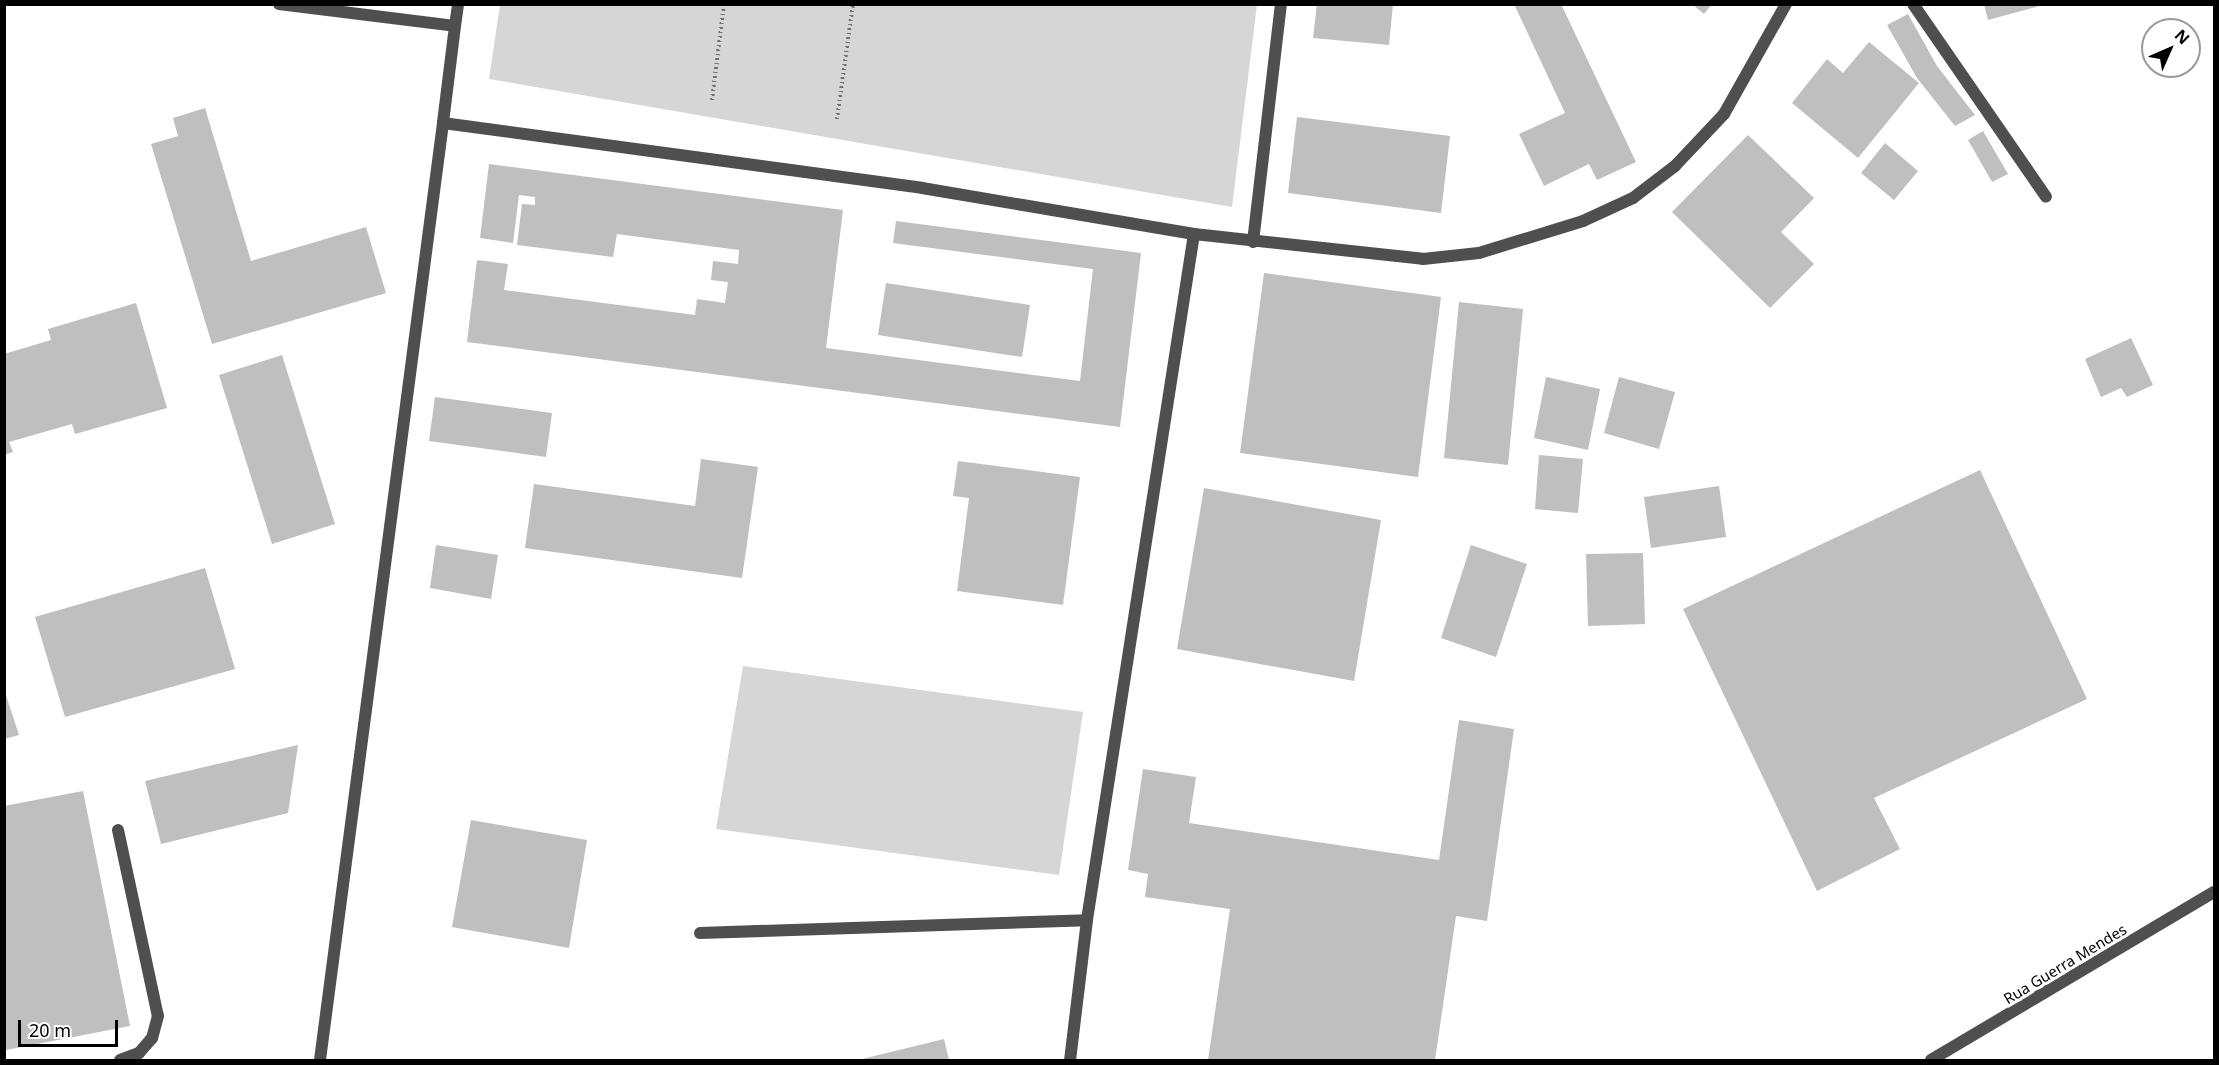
<!DOCTYPE html>
<style>
body{margin:0}
#map{position:relative;width:2219px;height:1065px;overflow:hidden;background:#fff;font-family:"Noto Sans",sans-serif}
div>[style]{position:absolute}
.green>*{inset:0;background:#d6d6d6}
.building>*{inset:0;background:#bfbfbf}
.path>*{height:4px;margin-top:-2px;transform-origin:0;background:repeating-linear-gradient(90deg,#717171 0 1.5px,transparent 0 4.5px)}
.service>*{height:12px;margin:-6px;padding:0 6px;transform-origin:6px;border-radius:6px;background:#4f4f4f}
.minor>*{height:12px;margin:-6px;padding:0 6px;transform-origin:6px;border-radius:6px;background:#4f4f4f}
.tertiary>*{height:12px;margin:-6px;padding:0 6px;transform-origin:6px;border-radius:6px;background:#4f4f4f}
span{translate:-50% -50%;white-space:nowrap;text-align:center;line-height:1.15;-webkit-text-stroke:6px #fff;paint-order:stroke}
.street-label{font-size:15px;color:#000}
.frame{position:absolute;inset:0;border:6px solid #000;pointer-events:none}
.north{position:absolute;left:2141px;top:18px;width:60px;height:60px;box-sizing:border-box;background:#fff;border:2px solid #999;border-radius:50%;rotate:45deg;font-size:16px;font-weight:700;line-height:24px;text-align:center;color:#000}
.north::after{content:'';display:block;margin:auto;width:21px;height:27px;background:#000;clip-path:polygon(50% 0,100% 100%,50% 72%,0 100%)}
.scale{position:absolute;left:18px;top:1020px;width:100px;height:27px;box-sizing:border-box;border:3px solid #000;border-top:0;padding-left:8px;font-size:18px;line-height:21px;white-space:nowrap;color:#000;-webkit-text-stroke:4px #fff;paint-order:stroke}
</style>
<div id="map">
<div class="green">
<div style="clip-path:polygon(500px 5px,1257px 5px,1232px 207px,489px 79px)"></div>
<div style="clip-path:polygon(743px 666px,1083px 712px,1059px 875px,716px 829px)"></div>
</div>
<div class="building">
<div style="clip-path:polygon(1317px 4px,1393px 4px,1389px 45px,1313px 38px)"></div>
<div style="clip-path:polygon(1514px 4px,1561px 4px,1636px 162px,1597px 180px,1589px 164px,1544px 186px,1519px 134px,1565px 113px)"></div>
<div style="clip-path:polygon(1692px 4px,1712px 4px,1704px 14px)"></div>
<div style="clip-path:polygon(1984px 4px,2043px 4px,2043px 5px,1988px 20px)"></div>
<div style="clip-path:polygon(1908px 14px,1937px 66px,1975px 115px,1955px 126px,1917px 78px,1887px 25px)"></div>
<div style="clip-path:polygon(1869px 42px,1919px 83px,1858px 158px,1792px 103px,1827px 59px,1843px 73px)"></div>
<div style="clip-path:polygon(205px 108px,251px 261px,366px 227px,386px 293px,212px 344px,151px 144px,178px 136px,173px 118px)"></div>
<div style="clip-path:polygon(1297px 117px,1450px 136px,1441px 213px,1288px 193px)"></div>
<div style="clip-path:polygon(1983px 131px,2008px 174px,1992px 182px,1968px 140px)"></div>
<div style="clip-path:polygon(1748px 135px,1814px 198px,1781px 232px,1814px 264px,1770px 308px,1672px 212px)"></div>
<div style="clip-path:polygon(1885px 143px,1918px 171px,1894px 200px,1861px 173px)"></div>
<div style="clip-path:polygon(489px 164px,843px 210px,826px 348px,1080px 381px,1093px 269px,893px 243px,896px 221px,1141px 253px,1120px 427px,467px 342px,477px 260px,508px 264px,504px 290px,695px 315px,697px 299px,725px 303px,728px 282px,711px 280px,713px 261px,738px 264px,739px 250px,617px 234px,613px 257px,517px 245px,522px 204px,535px 205px,535px 197px,519px 195px,513px 243px,480px 238px)"></div>
<div style="clip-path:polygon(1264px 273px,1441px 297px,1418px 477px,1240px 453px)"></div>
<div style="clip-path:polygon(886px 283px,1030px 305px,1022px 357px,878px 335px)"></div>
<div style="clip-path:polygon(1459px 302px,1523px 309px,1508px 465px,1444px 458px)"></div>
<div style="clip-path:polygon(136px 303px,167px 408px,75px 434px,72px 424px,9px 442px,13px 452px,4px 455px,4px 354px,51px 340px,48px 329px)"></div>
<div style="clip-path:polygon(2131px 338px,2153px 385px,2127px 397px,2121px 388px,2101px 397px,2085px 359px)"></div>
<div style="clip-path:polygon(282px 355px,335px 524px,272px 544px,219px 375px)"></div>
<div style="clip-path:polygon(1546px 377px,1600px 389px,1588px 450px,1534px 438px)"></div>
<div style="clip-path:polygon(1619px 377px,1675px 392px,1659px 449px,1604px 433px)"></div>
<div style="clip-path:polygon(435px 397px,552px 413px,546px 457px,429px 441px)"></div>
<div style="clip-path:polygon(1539px 455px,1583px 459px,1578px 513px,1535px 509px)"></div>
<div style="clip-path:polygon(701px 459px,758px 467px,742px 578px,525px 548px,534px 484px,695px 506px)"></div>
<div style="clip-path:polygon(958px 461px,1080px 477px,1063px 605px,957px 591px,969px 498px,953px 496px)"></div>
<div style="clip-path:polygon(1980px 470px,2087px 699px,1874px 798px,1900px 849px,1817px 891px,1683px 609px)"></div>
<div style="clip-path:polygon(1719px 486px,1726px 537px,1651px 548px,1644px 497px)"></div>
<div style="clip-path:polygon(1204px 488px,1381px 520px,1354px 681px,1177px 649px)"></div>
<div style="clip-path:polygon(436px 545px,498px 555px,491px 599px,430px 588px)"></div>
<div style="clip-path:polygon(1471px 545px,1527px 564px,1496px 657px,1441px 638px)"></div>
<div style="clip-path:polygon(1643px 553px,1645px 624px,1588px 626px,1586px 554px)"></div>
<div style="clip-path:polygon(205px 568px,235px 669px,65px 717px,35px 617px)"></div>
<div style="clip-path:polygon(4px 689px,19px 735px,4px 739px)"></div>
<div style="clip-path:polygon(1459px 720px,1514px 729px,1487px 921px,1456px 916px,1435px 1060px,1208px 1060px,1230px 909px,1145px 897px,1148px 874px,1128px 870px,1143px 769px,1196px 777px,1189px 823px,1439px 860px)"></div>
<div style="clip-path:polygon(298px 745px,288px 813px,161px 844px,145px 781px)"></div>
<div style="clip-path:polygon(83px 791px,130px 1026px,6px 1050px,4px 806px)"></div>
<div style="clip-path:polygon(471px 820px,587px 840px,569px 948px,452px 927px)"></div>
<div style="clip-path:polygon(944px 1039px,949px 1060px,858px 1060px)"></div>
</div>
<div class="path">
<div style="left:712px;top:100px;width:97px;rotate:-82.9deg"></div>
<div style="left:837px;top:119px;width:116px;rotate:-82.1deg"></div>
</div>
<div class="service">
<div style="left:1913px;top:4px;width:234px;rotate:55.4deg"></div>
<div style="left:1194px;top:234px;width:230px;rotate:6.2deg"></div>
<div style="left:1423px;top:259px;width:56px;rotate:-6.1deg"></div>
<div style="left:1479px;top:253px;width:109px;rotate:-17.1deg"></div>
<div style="left:1583px;top:221px;width:55px;rotate:-24.7deg"></div>
<div style="left:1633px;top:198px;width:53px;rotate:-37.3deg"></div>
<div style="left:1675px;top:166px;width:71px;rotate:-46.7deg"></div>
<div style="left:1724px;top:114px;width:126px;rotate:-60.6deg"></div>
<div style="left:1253px;top:242px;width:240px;rotate:-83.3deg"></div>
<div style="left:118px;top:830px;width:190px;rotate:77.9deg"></div>
<div style="left:158px;top:1016px;width:23px;rotate:105deg"></div>
<div style="left:152px;top:1038px;width:20px;rotate:131deg"></div>
<div style="left:139px;top:1053px;width:20px;rotate:160deg"></div>
<div style="left:700px;top:933px;width:387px;rotate:-1.9deg"></div>
<div style="left:320px;top:1060px;width:945px;rotate:-82.52deg"></div>
</div>
<div class="minor">
<div style="left:455px;top:26px;width:22px;rotate:-82deg"></div>
</div>
<div class="tertiary">
<div style="left:279px;top:4px;width:177px;rotate:7.1deg"></div>
<div style="left:455px;top:26px;width:98px;rotate:97.1deg"></div>
<div style="left:443px;top:123px;width:483px;rotate:7.7deg"></div>
<div style="left:922px;top:188px;width:276px;rotate:9.6deg"></div>
<div style="left:1194px;top:234px;width:694px;rotate:98.87deg"></div>
<div style="left:1087px;top:920px;width:141px;rotate:96.9deg"></div>
<div style="left:1931px;top:1060px;width:329px;rotate:-30.7deg"></div>
</div>
<div class="street-label">
<span style="left:2065px;top:964px;rotate:-31deg">Rua Guerra Mendes</span>
</div>
<div class="frame"></div>
<div class="north">N</div>
<div class="scale">20 m</div>
</div>
